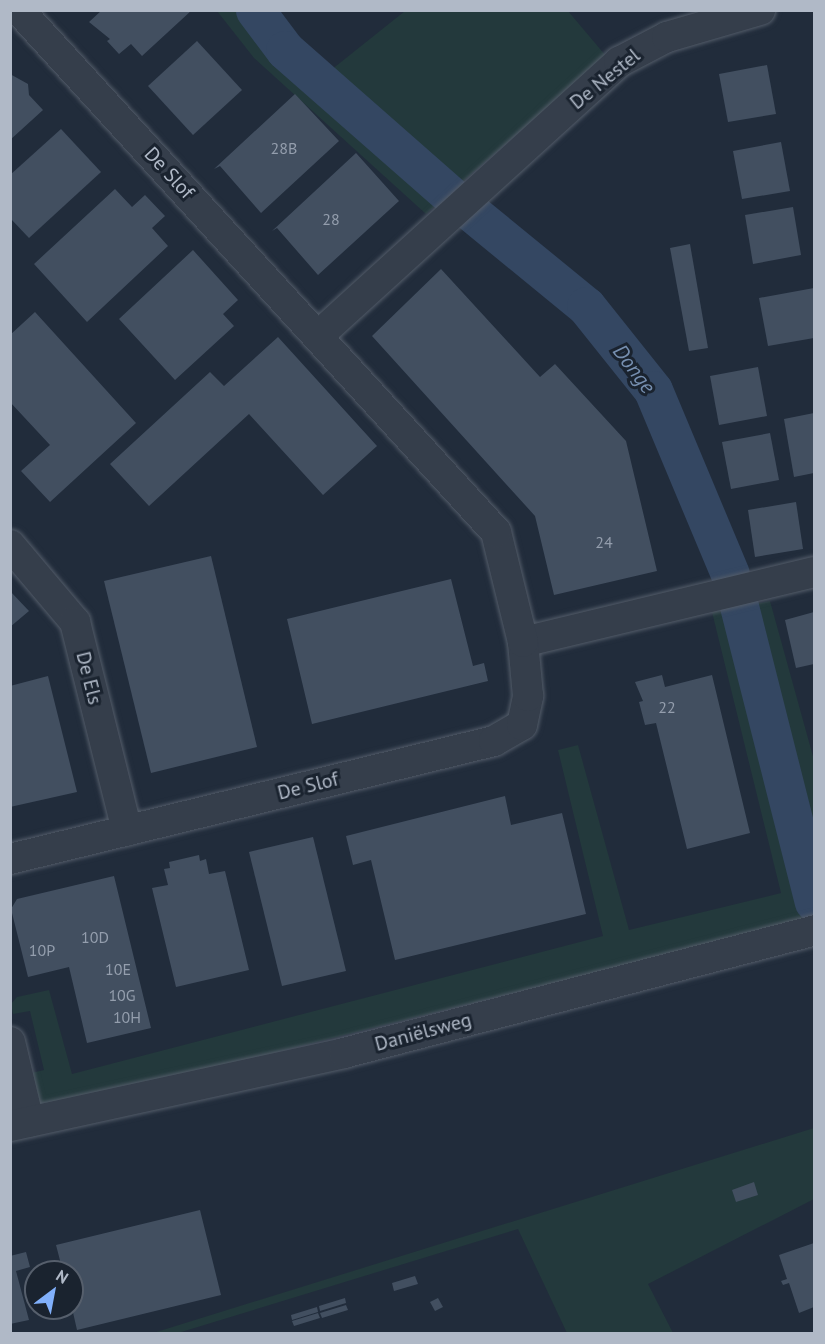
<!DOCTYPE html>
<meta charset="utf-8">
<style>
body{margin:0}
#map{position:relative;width:825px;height:1344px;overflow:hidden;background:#212c3b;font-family:"PT Sans",sans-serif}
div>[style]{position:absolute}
.green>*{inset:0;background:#23393c}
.river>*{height:39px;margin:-19.5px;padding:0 19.5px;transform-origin:19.5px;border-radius:19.5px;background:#344762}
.building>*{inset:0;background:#424f60}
.roads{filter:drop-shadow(0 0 2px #535c69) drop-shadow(0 0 2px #535c69)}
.minor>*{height:30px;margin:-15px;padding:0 15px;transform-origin:15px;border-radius:15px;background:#353e4b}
span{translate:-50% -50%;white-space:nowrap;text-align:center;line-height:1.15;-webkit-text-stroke:6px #1a232f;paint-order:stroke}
.number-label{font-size:16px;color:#949ead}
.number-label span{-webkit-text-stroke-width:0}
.street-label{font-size:20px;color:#b0b9c7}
.water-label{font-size:21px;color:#768fb0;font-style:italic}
.frame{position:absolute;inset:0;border:12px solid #b0b9c7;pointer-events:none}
.north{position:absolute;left:24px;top:1260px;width:60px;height:60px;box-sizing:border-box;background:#1a232f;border:2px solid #565f6c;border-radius:50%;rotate:32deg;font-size:16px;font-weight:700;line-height:24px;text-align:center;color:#b0b9c7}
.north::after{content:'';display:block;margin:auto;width:21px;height:27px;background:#81b0fb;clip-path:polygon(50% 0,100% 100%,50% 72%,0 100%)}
</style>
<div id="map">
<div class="green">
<div style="clip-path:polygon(217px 11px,251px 11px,321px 78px,405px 11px,568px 11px,606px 56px,426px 214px,254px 58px)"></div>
<div style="clip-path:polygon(770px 601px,814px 760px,814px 918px,56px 1107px,42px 1107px,27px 1074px,44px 1070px,30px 1011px,13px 1014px,11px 1004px,17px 997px,49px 990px,72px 1074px,603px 936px,558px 750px,578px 745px,629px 930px,781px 893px,712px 612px)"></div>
<div style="clip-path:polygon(814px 1128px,814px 1199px,648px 1284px,673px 1333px,567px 1333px,518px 1229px,178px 1333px,150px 1334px)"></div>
</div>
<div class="river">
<div style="left:255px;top:10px;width:50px;rotate:53.1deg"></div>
<div style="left:285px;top:50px;width:221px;rotate:41.3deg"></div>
<div style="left:471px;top:212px;width:149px;rotate:39.3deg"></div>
<div style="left:586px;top:306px;width:107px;rotate:51.4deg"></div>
<div style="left:653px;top:390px;width:199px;rotate:67.3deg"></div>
<div style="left:739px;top:606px;width:305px;rotate:75.8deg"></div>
</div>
<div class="building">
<div style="clip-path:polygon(102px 10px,192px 10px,142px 56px,131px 44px,119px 54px,107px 41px,110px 39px,89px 22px)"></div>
<div style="clip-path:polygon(197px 41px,242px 90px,193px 135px,148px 86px)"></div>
<div style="clip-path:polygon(767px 65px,776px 114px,728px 122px,719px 74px)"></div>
<div style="clip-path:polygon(10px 74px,28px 84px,29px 95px,43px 110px,10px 140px)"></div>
<div style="clip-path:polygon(295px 94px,339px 141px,261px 213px,220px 166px,214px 169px)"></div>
<div style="clip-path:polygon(61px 129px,101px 172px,29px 238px,10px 218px,10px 175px)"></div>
<div style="clip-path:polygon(781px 142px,790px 191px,742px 199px,733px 151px)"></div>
<div style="clip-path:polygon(356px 153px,399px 201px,318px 275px,277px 228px,272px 231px)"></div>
<div style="clip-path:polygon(115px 189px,132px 207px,145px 195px,165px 216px,152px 228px,168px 246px,87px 322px,34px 264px)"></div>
<div style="clip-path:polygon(793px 207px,801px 255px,753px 264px,745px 215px)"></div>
<div style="clip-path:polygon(690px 244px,708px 348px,689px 351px,670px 248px)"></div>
<div style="clip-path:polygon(193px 250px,238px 300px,223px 314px,234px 326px,175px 380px,119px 319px)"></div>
<div style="clip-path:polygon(441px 269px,540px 377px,555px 364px,626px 441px,657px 571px,554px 595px,535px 516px,372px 336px)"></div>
<div style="clip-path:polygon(814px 288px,814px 338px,768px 346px,759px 298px)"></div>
<div style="clip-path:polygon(35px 312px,136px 423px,50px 502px,21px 471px,50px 445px,10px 402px,10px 335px)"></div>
<div style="clip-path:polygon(278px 337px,377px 446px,323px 495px,249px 414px,149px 506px,110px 464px,210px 372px,224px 386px)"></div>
<div style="clip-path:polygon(758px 367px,767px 416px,719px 425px,710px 376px)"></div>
<div style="clip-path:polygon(814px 413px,814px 473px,794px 477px,784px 419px)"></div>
<div style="clip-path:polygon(770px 433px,779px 480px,731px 489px,722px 442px)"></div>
<div style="clip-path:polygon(796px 502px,803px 549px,755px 557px,748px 510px)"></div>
<div style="clip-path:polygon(211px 556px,257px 747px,151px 773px,104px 581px)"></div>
<div style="clip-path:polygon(451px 579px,473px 666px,484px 663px,488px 681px,312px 724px,287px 619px)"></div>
<div style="clip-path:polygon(10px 591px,29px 611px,10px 627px)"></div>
<div style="clip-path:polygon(814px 612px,814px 664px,796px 668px,785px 620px)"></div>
<div style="clip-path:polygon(662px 675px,665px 687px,712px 675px,750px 833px,687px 849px,656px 723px,645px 725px,639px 702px,643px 701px,635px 682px)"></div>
<div style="clip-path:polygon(48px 676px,77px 792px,10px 807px,10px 686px)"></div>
<div style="clip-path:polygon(505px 796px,511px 825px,562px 813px,586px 914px,395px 960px,371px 860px,353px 865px,346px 836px)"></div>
<div style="clip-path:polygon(313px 837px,346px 971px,282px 986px,249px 852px)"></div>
<div style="clip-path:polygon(199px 855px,200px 861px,206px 859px,209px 874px,225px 871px,249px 970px,176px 987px,152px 888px,168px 885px,164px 869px,170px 868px,169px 862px)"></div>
<div style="clip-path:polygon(114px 876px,151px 1028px,87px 1043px,69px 967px,28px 977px,11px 909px,17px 899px)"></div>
<div style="clip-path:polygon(754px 1182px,758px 1195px,736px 1202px,732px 1190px)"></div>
<div style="clip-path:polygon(200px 1210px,221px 1295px,77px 1330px,72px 1308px,72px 1272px,63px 1272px,56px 1245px)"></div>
<div style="clip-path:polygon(814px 1243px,814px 1307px,799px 1313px,789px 1283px,783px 1285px,781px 1281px,787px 1279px,779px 1255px)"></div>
<div style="clip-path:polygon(26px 1252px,30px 1267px,16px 1271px,29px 1320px,10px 1324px,10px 1256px)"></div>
<div style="clip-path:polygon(415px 1276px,418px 1284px,394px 1291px,392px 1283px)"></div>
<div style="clip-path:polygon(345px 1298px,346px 1303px,320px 1311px,319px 1306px)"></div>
<div style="clip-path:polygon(438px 1298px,443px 1307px,435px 1311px,430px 1302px)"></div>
<div style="clip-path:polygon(346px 1305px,348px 1310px,322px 1318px,320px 1313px)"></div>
<div style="clip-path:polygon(317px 1307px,318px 1312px,292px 1320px,291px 1315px)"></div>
<div style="clip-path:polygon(318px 1313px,320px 1318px,294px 1326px,292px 1321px)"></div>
</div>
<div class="roads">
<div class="minor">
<div style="left:319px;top:335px;width:406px;rotate:-42.3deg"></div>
<div style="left:619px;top:62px;width:54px;rotate:-27.5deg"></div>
<div style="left:667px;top:37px;width:97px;rotate:-16.2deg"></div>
<div style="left:10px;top:545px;width:101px;rotate:49.8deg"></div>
<div style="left:75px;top:622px;width:215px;rotate:76deg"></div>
<div style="left:523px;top:642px;width:299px;rotate:-13.5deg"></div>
<div style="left:10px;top:859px;width:498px;rotate:-13.7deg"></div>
<div style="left:494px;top:741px;width:32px;rotate:-30deg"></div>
<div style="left:522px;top:725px;width:30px;rotate:-78deg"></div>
<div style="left:528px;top:696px;width:54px;rotate:-95.3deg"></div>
<div style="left:523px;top:642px;width:113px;rotate:-103.8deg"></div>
<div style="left:496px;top:532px;width:707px;rotate:-132.42deg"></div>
<div style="left:10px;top:1042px;width:82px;rotate:76.6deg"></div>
<div style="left:10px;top:1126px;width:342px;rotate:-12.3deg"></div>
<div style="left:344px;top:1053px;width:486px;rotate:-14.6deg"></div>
</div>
</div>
<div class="number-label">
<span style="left:284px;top:148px">28B</span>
<span style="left:331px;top:219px">28</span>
<span style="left:604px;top:542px">24</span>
<span style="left:667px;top:707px">22</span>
<span style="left:95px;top:937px">10D</span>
<span style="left:42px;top:950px">10P</span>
<span style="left:118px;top:969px">10E</span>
<span style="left:122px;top:995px">10G</span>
<span style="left:127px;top:1017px">10H</span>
</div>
<div class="street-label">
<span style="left:605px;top:79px;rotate:-39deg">De Nestel</span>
<span style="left:169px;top:173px;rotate:47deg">De Slof</span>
<span style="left:89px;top:678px;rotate:76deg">De Els</span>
<span style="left:308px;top:786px;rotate:-14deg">De Slof</span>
<span style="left:423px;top:1032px;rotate:-15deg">Daniëlsweg</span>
</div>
<div class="water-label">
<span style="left:634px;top:369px;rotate:53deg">Donge</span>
</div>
<div class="frame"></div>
<div class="north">N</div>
</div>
